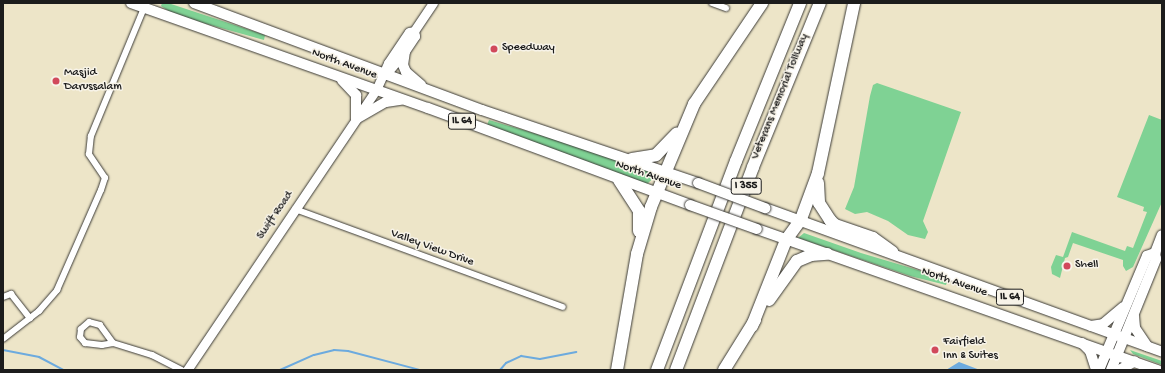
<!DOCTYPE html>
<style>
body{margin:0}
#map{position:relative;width:1165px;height:373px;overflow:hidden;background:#ede5c8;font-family:"Gochi Hand",sans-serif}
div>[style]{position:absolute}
.green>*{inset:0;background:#7fd294}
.water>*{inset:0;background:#6caade}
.stream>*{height:2px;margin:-1px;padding:0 1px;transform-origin:1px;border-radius:1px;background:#6caade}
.roads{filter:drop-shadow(0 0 1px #3b3a36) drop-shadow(0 0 1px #3b3a36)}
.street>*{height:6px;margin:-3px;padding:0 3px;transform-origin:3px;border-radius:3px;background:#fff}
.secondary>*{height:9px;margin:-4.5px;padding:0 4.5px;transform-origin:4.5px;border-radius:4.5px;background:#fff}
.primary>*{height:10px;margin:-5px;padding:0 5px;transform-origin:5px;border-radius:5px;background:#fff}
.highway>*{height:12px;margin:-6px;padding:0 6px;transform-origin:6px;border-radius:6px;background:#fff}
.bridges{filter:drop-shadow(0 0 1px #3b3a36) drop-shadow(0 0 1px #3b3a36)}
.primary-bridge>*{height:10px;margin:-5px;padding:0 5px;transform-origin:5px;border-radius:5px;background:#fff}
.dots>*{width:11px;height:11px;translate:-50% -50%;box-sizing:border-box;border:2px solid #f7f3e8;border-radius:50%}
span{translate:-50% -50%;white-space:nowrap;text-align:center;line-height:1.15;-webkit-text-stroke:3px #f7f3e8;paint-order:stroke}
.shield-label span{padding:1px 3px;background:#f7f3e8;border:1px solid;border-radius:3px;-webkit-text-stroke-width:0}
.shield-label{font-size:11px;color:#1c1c1c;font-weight:700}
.poi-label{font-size:12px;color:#1c1c1c}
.left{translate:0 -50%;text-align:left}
.street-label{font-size:12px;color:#1c1c1c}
.frame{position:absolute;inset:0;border:4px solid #1c1c1c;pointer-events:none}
</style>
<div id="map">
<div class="green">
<div style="clip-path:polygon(162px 3px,171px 4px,265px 35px,264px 40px,203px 23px,170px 12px,161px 6px)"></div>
<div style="clip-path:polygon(877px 83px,961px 112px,923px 221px,928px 232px,925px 239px,908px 235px,888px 221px,867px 212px,855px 214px,845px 209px,854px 187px,870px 96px,873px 85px)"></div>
<div style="clip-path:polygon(1149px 115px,1162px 120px,1162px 202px,1133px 267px,1126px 271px,1123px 266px,1123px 260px,1073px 243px,1068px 257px,1065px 258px,1060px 278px,1052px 274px,1051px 267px,1056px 255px,1063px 257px,1072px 232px,1125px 251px,1127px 246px,1133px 248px,1147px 212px,1143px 211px,1144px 207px,1117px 197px)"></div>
<div style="clip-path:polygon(489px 120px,554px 139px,658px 174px,647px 184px,487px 125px)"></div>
<div style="clip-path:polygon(804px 233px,861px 253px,948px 279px,946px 285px,910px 276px,798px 238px)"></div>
<div style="clip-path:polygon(1130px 350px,1162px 361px,1162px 365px,1133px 354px)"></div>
</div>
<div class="water">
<div style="clip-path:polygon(959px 362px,980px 370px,946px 370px)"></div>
</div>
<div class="stream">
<div style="left:3px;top:350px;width:37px;rotate:11deg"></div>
<div style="left:39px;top:357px;width:27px;rotate:28deg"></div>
<div style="left:280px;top:370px;width:37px;rotate:-24deg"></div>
<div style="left:314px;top:355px;width:21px;rotate:-14deg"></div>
<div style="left:334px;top:350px;width:14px;rotate:4deg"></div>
<div style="left:348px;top:351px;width:74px;rotate:14.8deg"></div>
<div style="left:500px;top:370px;width:9px;rotate:-49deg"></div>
<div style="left:506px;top:363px;width:17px;rotate:-25deg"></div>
<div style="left:521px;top:356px;width:19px;rotate:9deg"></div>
<div style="left:540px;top:359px;width:37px;rotate:-11deg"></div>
</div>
<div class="roads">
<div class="street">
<div style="left:712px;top:3px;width:15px;rotate:20deg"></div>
<div style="left:295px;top:209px;width:285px;rotate:20.1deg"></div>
<div style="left:3px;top:297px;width:9px;rotate:-21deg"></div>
<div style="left:11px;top:294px;width:31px;rotate:52deg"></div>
<div style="left:3px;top:339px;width:46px;rotate:-37.9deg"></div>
<div style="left:39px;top:311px;width:28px;rotate:-49deg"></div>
<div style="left:57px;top:290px;width:109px;rotate:-66.3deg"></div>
<div style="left:101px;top:190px;width:13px;rotate:-72deg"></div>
<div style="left:105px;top:178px;width:29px;rotate:-124deg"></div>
<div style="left:89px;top:154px;width:18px;rotate:-84deg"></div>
<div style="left:91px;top:136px;width:144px;rotate:-67.5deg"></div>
<div style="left:113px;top:343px;width:22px;rotate:-126deg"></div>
<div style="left:100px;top:325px;width:11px;rotate:-165deg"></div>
<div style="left:89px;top:322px;width:11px;rotate:139deg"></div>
<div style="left:81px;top:329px;width:8px;rotate:97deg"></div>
<div style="left:80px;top:337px;width:8px;rotate:50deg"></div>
<div style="left:85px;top:343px;width:17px;rotate:7deg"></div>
<div style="left:102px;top:345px;width:11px;rotate:-10deg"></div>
<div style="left:113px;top:343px;width:41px;rotate:17.1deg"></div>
<div style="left:152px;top:355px;width:33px;rotate:27deg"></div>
</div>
<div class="secondary">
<div style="left:385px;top:75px;width:31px;rotate:-50deg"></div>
<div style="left:405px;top:51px;width:18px;rotate:-56deg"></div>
<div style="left:415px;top:36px;width:5px;rotate:-101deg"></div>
<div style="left:414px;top:31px;width:34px;rotate:-56deg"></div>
<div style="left:187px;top:370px;width:338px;rotate:-56deg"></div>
<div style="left:376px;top:90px;width:30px;rotate:-66deg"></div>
<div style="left:388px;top:63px;width:37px;rotate:-56deg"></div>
<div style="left:409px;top:32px;width:5px;rotate:-11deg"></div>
</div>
<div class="primary">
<div style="left:131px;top:3px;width:315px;rotate:19.5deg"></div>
<div style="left:428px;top:108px;width:279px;rotate:20.3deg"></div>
<div style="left:194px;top:3px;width:307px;rotate:20.4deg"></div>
<div style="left:482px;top:110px;width:228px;rotate:18.7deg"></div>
<div style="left:405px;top:51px;width:14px;rotate:98deg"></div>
<div style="left:403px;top:65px;width:8px;rotate:67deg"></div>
<div style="left:406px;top:72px;width:20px;rotate:41deg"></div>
<div style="left:342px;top:80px;width:21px;rotate:47deg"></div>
<div style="left:356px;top:95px;width:24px;rotate:90deg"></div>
<div style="left:356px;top:119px;width:34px;rotate:-30deg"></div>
<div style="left:386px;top:102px;width:15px;rotate:-8deg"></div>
<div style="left:765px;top:208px;width:422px;rotate:19.9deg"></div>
<div style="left:757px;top:229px;width:425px;rotate:19.4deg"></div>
<div style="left:1134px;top:316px;width:12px;rotate:85deg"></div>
<div style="left:1135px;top:328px;width:22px;rotate:56deg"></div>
<div style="left:1091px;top:326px;width:12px;rotate:-9deg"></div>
<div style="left:1103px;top:324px;width:26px;rotate:-40deg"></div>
<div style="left:1082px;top:343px;width:11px;rotate:45deg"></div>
<div style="left:1090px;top:351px;width:20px;rotate:72deg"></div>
<div style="left:1099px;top:370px;width:124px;rotate:-67.2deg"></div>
<div style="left:1147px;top:256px;width:9px;rotate:-21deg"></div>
<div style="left:1111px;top:370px;width:120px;rotate:-67.9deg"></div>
<div style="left:1156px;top:259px;width:6px;rotate:-99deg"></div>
<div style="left:1155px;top:253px;width:19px;rotate:-69deg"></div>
<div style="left:1119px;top:370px;width:18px;rotate:-29deg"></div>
</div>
<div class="highway">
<div style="left:632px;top:159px;width:24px;rotate:-9deg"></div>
<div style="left:656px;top:155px;width:30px;rotate:-46deg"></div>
<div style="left:619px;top:180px;width:37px;rotate:57deg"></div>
<div style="left:639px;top:211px;width:20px;rotate:90deg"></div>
<div style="left:818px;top:183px;width:20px;rotate:87deg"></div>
<div style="left:819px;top:203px;width:20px;rotate:57deg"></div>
<div style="left:830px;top:220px;width:7px;rotate:45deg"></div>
<div style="left:835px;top:225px;width:40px;rotate:18.9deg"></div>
<div style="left:873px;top:238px;width:24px;rotate:36deg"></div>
<div style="left:769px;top:300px;width:48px;rotate:-54.3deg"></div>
<div style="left:797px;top:261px;width:15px;rotate:-23deg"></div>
<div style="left:811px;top:255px;width:16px;rotate:-4deg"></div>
<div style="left:752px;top:326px;width:92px;rotate:-68.4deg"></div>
<div style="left:786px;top:240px;width:26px;rotate:-54deg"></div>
<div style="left:801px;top:219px;width:49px;rotate:-69.7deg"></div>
<div style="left:818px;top:173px;width:174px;rotate:-78deg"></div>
<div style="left:617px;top:370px;width:118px;rotate:-80.2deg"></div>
<div style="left:637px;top:254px;width:49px;rotate:-73.4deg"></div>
<div style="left:651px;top:207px;width:112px;rotate:-67.3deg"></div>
<div style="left:694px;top:104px;width:122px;rotate:-56deg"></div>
<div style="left:657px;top:370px;width:223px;rotate:-69.3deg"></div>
<div style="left:736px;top:161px;width:170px;rotate:-67.9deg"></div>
<div style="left:676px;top:370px;width:217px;rotate:-69.2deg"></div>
<div style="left:753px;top:167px;width:177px;rotate:-67.8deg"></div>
<div style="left:724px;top:370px;width:59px;rotate:-58.2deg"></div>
</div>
</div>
<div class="bridges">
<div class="primary-bridge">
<div style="left:698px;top:183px;width:72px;rotate:20.5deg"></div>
<div style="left:690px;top:205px;width:71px;rotate:19.7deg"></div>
</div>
</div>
<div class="dots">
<div style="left:494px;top:49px;background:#d1495b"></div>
<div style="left:56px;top:81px;background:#d1495b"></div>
<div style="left:1067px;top:266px;background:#d1495b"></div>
<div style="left:935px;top:350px;background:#d1495b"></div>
</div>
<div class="shield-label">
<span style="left:462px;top:121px">IL 64</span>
<span style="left:746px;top:186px">I 355</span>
<span style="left:1010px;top:297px">IL 64</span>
</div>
<div class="poi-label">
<span class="left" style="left:502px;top:49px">Speedway</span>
<span class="left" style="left:64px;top:81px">Masjid<br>Darussalam</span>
<span class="left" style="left:1075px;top:266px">Shell</span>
<span class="left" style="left:943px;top:350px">Fairfield<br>Inn &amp; Suites</span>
</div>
<div class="street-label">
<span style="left:344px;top:65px;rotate:20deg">North Avenue</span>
<span style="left:781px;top:97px;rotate:-68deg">Veterans Memorial Tollway</span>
<span style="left:648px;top:176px;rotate:19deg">North Avenue</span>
<span style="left:276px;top:216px;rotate:-56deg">Swift Road</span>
<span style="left:432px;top:249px;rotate:20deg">Valley View Drive</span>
<span style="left:954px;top:283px;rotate:19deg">North Avenue</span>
</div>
<div class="frame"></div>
</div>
